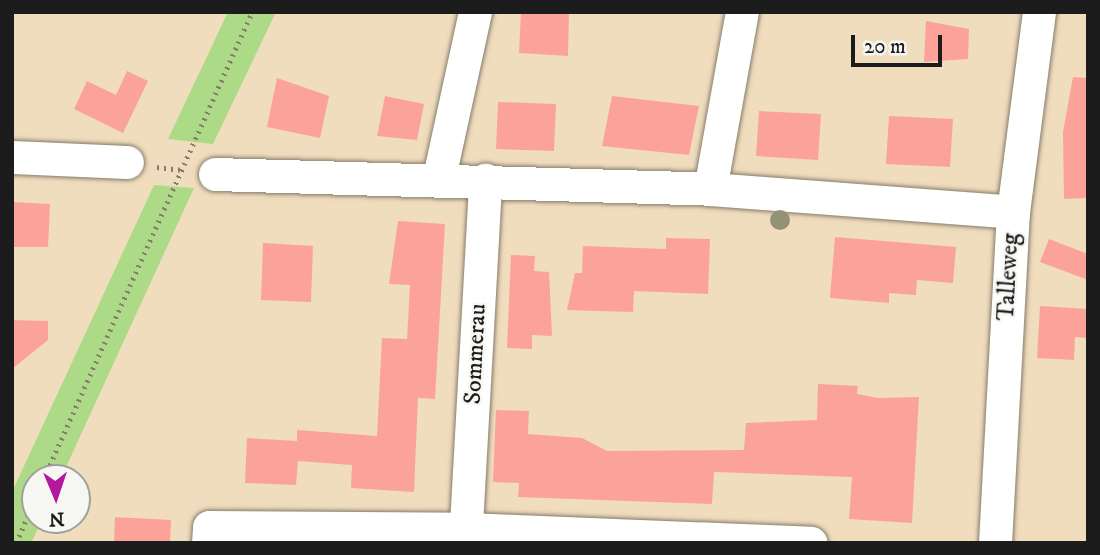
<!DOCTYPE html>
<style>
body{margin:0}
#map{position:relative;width:1100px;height:555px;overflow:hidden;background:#f0ddbd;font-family:"IM FELL DW Pica",serif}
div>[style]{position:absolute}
.green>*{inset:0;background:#adda87}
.building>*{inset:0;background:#fba39a}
.path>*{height:4.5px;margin-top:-2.25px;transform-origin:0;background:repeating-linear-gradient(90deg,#867c6c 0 2px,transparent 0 7px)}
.roads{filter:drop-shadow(0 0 2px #867c6c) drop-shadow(0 0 2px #867c6c)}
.minor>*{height:33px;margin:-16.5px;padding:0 16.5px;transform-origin:16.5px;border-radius:16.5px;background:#fff}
.trees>*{width:20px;height:20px;margin:-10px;border-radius:50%;background:#949276}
span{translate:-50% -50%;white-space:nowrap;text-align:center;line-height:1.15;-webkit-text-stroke:5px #f6f6f2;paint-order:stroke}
.street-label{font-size:24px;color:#1c1c1c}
.frame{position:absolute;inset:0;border:14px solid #1c1c1c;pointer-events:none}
.north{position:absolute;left:21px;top:464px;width:70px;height:70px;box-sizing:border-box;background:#f6f6f2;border:2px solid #9f9f9c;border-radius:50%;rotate:178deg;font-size:19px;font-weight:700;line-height:28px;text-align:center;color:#1c1c1c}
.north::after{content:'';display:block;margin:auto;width:24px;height:32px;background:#b5179e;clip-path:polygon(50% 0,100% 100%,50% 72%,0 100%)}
.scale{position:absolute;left:851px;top:35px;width:91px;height:32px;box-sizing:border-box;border:4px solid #1c1c1c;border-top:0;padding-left:9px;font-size:21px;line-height:24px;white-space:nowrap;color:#1c1c1c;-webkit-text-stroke:5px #f6f6f2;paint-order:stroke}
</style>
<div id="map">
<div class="green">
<div style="clip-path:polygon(228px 12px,276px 12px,213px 144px,168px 139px)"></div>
<div style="clip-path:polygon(154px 185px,194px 188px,61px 478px,35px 478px,35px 520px,42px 520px,31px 543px,12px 543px,12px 492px)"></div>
</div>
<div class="building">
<div style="clip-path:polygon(521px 12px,569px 12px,568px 56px,519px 53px)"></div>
<div style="clip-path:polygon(926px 21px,969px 29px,968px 59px,924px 62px)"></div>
<div style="clip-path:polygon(127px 71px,148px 81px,123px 133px,74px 109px,87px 81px,116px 95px)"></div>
<div style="clip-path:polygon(1073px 77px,1088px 78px,1088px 198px,1064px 199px,1063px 132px)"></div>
<div style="clip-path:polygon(277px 78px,329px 96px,320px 138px,267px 127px)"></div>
<div style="clip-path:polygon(385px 96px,424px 104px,417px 140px,377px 136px)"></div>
<div style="clip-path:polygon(612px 96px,699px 106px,689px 155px,602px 146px)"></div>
<div style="clip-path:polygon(498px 102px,556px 104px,554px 151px,496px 149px)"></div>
<div style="clip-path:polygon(759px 111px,821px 114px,818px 160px,756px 156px)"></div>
<div style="clip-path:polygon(889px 116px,953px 119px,950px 167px,886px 164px)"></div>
<div style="clip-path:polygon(12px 202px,50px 204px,48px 247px,12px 247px)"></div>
<div style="clip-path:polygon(398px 221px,445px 224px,435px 399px,418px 398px,414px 492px,351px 488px,352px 465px,298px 461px,296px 485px,245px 483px,247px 438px,297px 441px,297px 430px,377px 436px,382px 338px,407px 339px,410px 285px,389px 284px)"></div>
<div style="clip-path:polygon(835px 237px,956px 247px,953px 283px,917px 280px,916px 295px,889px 293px,889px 303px,830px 298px)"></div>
<div style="clip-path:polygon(666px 238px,710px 239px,708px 294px,634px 291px,633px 312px,567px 310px,575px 273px,582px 273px,583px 246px,666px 249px)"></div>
<div style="clip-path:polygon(1049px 239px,1088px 254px,1088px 280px,1040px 262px)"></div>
<div style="clip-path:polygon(263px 243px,313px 246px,311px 302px,261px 300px)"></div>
<div style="clip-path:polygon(511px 255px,535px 256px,534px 271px,549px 272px,552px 336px,532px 335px,532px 349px,507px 348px)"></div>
<div style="clip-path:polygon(1040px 306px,1088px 309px,1088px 338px,1075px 337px,1074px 360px,1037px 358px)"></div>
<div style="clip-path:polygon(12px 320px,48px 321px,48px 340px,12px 369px)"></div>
<div style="clip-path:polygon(818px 384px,858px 386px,857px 394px,878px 398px,919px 397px,912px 523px,849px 519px,852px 477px,714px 472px,712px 504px,518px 497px,519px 483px,493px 482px,496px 410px,529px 411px,528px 434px,582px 438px,607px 451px,744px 450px,746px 423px,817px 420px)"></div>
<div style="clip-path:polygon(115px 517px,171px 520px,170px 543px,114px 543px)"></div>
</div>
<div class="path">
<div style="left:157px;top:167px;width:23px;rotate:7deg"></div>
<div style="left:44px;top:478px;width:510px;rotate:-65.95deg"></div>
<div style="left:16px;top:543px;width:48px;rotate:-66.6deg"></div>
</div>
<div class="roads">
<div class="minor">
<div style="left:12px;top:157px;width:115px;rotate:2.5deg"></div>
<div style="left:215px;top:174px;width:495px;rotate:1.7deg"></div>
<div style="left:710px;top:189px;width:304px;rotate:4.3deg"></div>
<div style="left:439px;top:177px;width:169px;rotate:-77.7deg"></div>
<div style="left:710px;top:189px;width:180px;rotate:-79.8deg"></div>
<div style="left:208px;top:543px;width:16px;rotate:-86deg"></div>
<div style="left:209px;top:527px;width:257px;rotate:0.4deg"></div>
<div style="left:466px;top:529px;width:345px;rotate:2.3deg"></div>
<div style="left:465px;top:543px;width:364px;rotate:-86.8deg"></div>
<div style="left:995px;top:543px;width:331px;rotate:-86.9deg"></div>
<div style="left:1013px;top:212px;width:202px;rotate:-82.6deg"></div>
</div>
</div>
<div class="trees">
<div style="left:780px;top:220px"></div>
</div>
<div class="street-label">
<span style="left:1009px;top:277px;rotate:-87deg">Talleweg</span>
<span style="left:476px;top:354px;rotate:-87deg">Sommerau</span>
</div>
<div class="frame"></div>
<div class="north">N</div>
<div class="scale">20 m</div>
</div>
